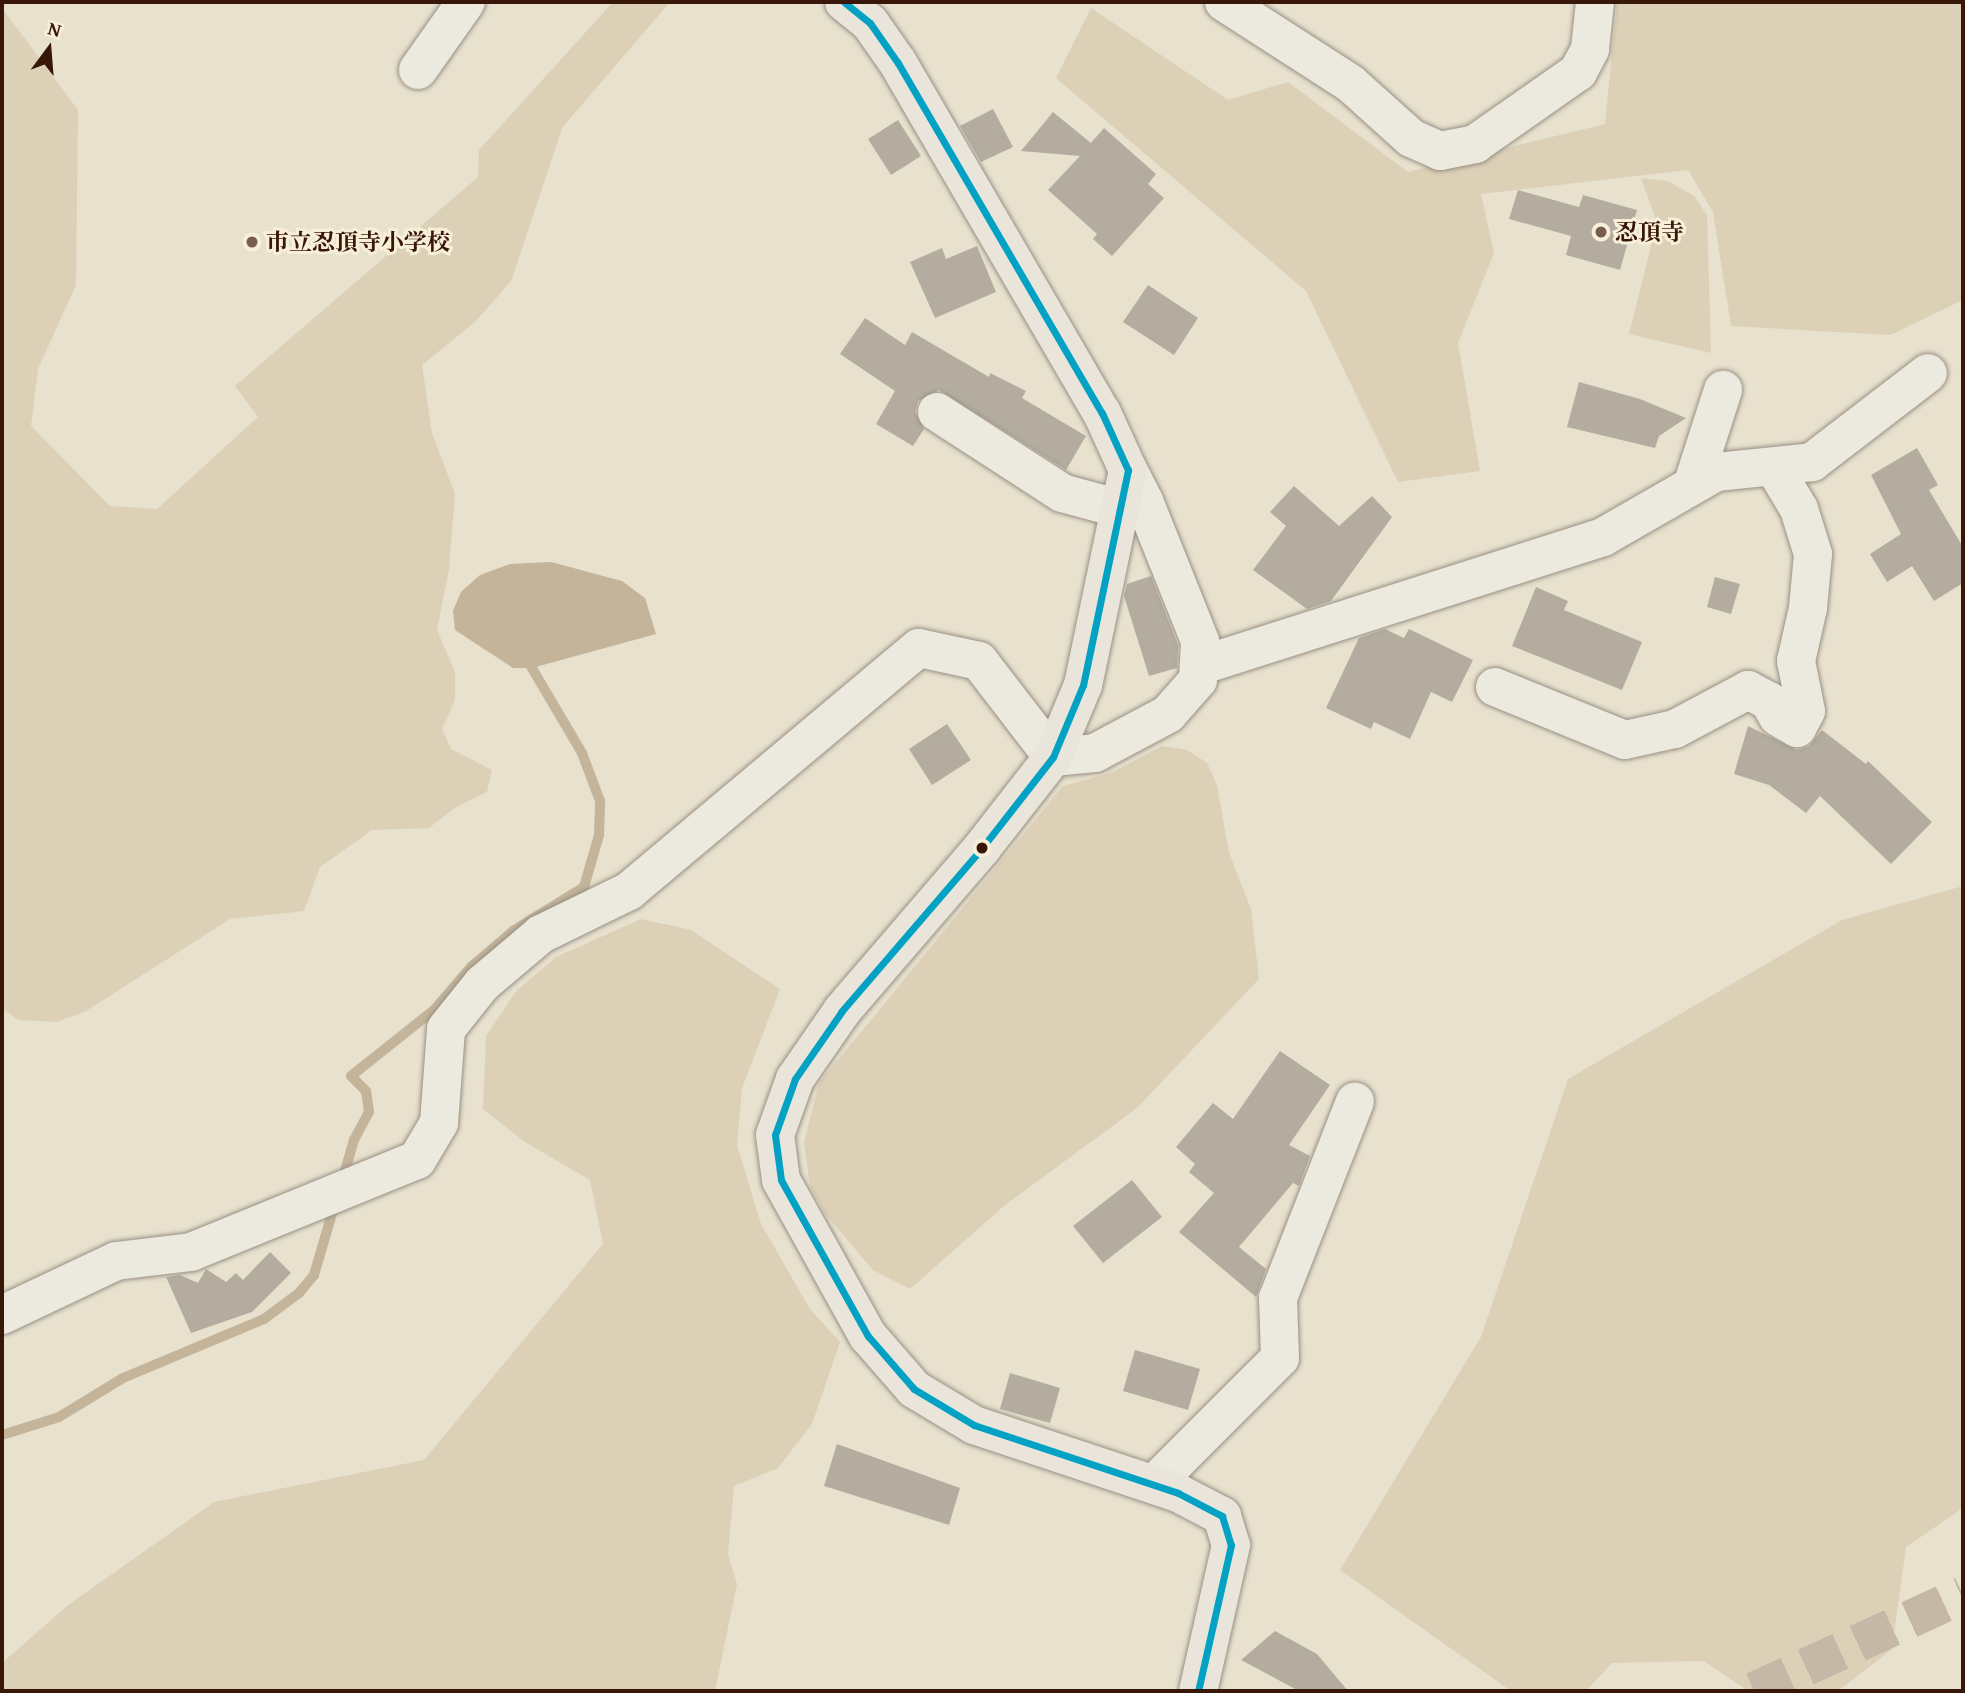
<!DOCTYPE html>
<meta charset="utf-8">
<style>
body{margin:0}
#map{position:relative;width:1965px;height:1693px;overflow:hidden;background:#e8e1ce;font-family:"Gentium Book Plus","Noto Serif JP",serif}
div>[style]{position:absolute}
.green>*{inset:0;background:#dcd0b6}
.water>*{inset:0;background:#c3b49a}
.stream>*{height:10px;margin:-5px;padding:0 5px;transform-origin:5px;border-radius:5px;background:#c3b49a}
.building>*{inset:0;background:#b4ad9f}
.highway-tunnel>*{height:38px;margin-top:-19px;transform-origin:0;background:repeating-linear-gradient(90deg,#c5b8a6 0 38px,transparent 0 57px)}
.roads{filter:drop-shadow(0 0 2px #989084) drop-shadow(0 0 2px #989084)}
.minor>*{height:38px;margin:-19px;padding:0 19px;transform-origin:19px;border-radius:19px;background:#ece9df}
.major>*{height:38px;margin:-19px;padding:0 19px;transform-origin:19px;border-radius:19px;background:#e9e5da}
.bus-1>*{height:7px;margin:-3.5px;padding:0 3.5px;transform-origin:3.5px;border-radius:3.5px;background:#03a2c4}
.dots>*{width:19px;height:19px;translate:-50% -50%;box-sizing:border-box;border:4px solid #f7efd8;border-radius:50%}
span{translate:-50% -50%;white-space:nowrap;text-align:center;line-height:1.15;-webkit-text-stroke:6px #f7efd8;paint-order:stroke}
.poi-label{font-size:23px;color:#381608;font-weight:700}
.left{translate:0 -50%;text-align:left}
.frame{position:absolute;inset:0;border:4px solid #381608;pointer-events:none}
.north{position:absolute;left:14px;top:14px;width:70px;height:70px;-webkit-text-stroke:5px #f7efd8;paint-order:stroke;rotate:16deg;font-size:19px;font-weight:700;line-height:28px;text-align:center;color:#381608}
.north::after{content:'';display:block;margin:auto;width:24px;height:32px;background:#381608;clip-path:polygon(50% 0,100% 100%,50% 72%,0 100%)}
</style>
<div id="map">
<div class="green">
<div style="clip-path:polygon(613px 2px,670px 2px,562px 128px,511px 281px,475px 322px,422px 365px,432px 433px,455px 494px,449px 569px,437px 630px,455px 672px,455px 700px,442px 729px,451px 749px,492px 770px,487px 792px,456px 807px,429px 828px,372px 830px,320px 867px,304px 911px,230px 919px,86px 1011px,57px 1022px,19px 1020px,2px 1009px,2px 8px,78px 110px,76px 285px,38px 369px,31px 426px,110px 506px,157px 509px,258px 417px,235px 386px,478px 177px,479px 150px)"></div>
<div style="clip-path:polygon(1617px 2px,1963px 2px,1963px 300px,1890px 335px,1731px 326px,1713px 212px,1688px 170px,1481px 194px,1494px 253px,1458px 343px,1480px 471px,1398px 482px,1306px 291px,1056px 78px,1091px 8px,1228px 100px,1288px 82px,1408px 172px,1605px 124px)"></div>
<div style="clip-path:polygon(1641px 178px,1668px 181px,1694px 196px,1707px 215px,1711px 353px,1629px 334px,1657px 222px)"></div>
<div style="clip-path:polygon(1162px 746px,1187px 750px,1207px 763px,1217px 785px,1229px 853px,1251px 909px,1259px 979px,1137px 1108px,1005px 1205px,910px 1289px,873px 1270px,826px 1215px,810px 1186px,804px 1142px,819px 1083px,1063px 786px,1111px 773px)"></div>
<div style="clip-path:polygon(1963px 886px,1963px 1508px,1906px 1547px,1892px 1649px,1838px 1691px,1748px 1691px,1704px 1661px,1612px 1663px,1586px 1691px,1511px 1691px,1340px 1570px,1481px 1337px,1568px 1079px,1842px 920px)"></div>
<div style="clip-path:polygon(641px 919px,691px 930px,780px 989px,742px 1088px,737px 1145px,761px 1224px,810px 1309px,840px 1342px,812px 1424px,778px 1468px,734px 1486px,728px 1554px,737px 1584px,715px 1691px,2px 1691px,2px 1663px,67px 1606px,214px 1502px,424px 1460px,603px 1244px,590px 1180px,525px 1142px,483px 1109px,486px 1036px,516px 991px,556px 957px)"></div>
</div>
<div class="water">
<div style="clip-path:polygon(551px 562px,622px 581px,645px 598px,656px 634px,532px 668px,513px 668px,455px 630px,453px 611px,461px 592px,480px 575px,510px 564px)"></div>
</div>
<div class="stream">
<div style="left:343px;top:1178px;width:40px;rotate:-74deg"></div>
<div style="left:354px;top:1140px;width:32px;rotate:-62deg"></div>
<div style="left:369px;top:1112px;width:21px;rotate:-98deg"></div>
<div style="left:366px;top:1091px;width:21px;rotate:-135deg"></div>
<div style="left:351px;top:1076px;width:106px;rotate:-38.5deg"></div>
<div style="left:434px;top:1010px;width:58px;rotate:-49.2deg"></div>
<div style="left:472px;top:966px;width:54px;rotate:-40.5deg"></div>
<div style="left:513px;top:931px;width:84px;rotate:-31.8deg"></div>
<div style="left:584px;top:887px;width:54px;rotate:-73.9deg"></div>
<div style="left:599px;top:835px;width:34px;rotate:-88deg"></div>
<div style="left:600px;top:801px;width:51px;rotate:-110.6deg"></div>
<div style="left:582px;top:753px;width:99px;rotate:-120.5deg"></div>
<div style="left:2px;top:1435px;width:60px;rotate:-17.5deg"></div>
<div style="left:59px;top:1417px;width:75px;rotate:-31.4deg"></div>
<div style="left:123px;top:1378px;width:153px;rotate:-22.7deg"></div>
<div style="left:264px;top:1319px;width:44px;rotate:-36.6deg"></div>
<div style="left:299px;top:1293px;width:23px;rotate:-50deg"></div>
<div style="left:314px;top:1275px;width:75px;rotate:-73.7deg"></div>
</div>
<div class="building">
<div style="clip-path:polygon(993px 109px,1013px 147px,981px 162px,960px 126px)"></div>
<div style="clip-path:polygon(1053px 112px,1091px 143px,1104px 128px,1156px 174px,1148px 184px,1164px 198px,1112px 256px,1093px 239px,1097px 234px,1048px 190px,1080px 156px,1021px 151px)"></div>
<div style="clip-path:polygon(898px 120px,921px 156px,891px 175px,868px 139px)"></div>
<div style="clip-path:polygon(1518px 190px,1579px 207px,1583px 195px,1637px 210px,1620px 270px,1566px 255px,1571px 236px,1509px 219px)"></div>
<div style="clip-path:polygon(977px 246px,996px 292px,935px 318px,910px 262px,942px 248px,946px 259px)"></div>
<div style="clip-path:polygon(1148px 285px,1198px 318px,1174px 355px,1123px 322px)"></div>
<div style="clip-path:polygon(865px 318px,905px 345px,912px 332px,989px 377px,990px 373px,1026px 391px,1022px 398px,1086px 436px,1066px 470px,939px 390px,918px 401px,915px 412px,924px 429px,913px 446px,876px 424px,895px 391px,840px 354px)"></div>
<div style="clip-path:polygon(1579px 382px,1640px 399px,1686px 418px,1659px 436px,1655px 448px,1567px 427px)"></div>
<div style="clip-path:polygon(1917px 448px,1938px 485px,1929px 490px,1963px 547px,1963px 583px,1934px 601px,1912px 566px,1887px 582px,1870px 554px,1901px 534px,1871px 475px)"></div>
<div style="clip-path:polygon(1294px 486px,1339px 526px,1372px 496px,1392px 517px,1331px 601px,1307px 609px,1253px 570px,1286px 526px,1270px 512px)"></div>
<div style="clip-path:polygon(1151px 576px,1178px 645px,1177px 668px,1149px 676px,1124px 596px,1127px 584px)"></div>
<div style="clip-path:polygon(1715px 577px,1740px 584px,1731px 614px,1707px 607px)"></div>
<div style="clip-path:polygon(1536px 587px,1568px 601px,1564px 610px,1642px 642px,1622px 690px,1512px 646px)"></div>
<div style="clip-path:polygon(1385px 629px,1404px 638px,1409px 629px,1473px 660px,1452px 702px,1431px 692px,1410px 739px,1374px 722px,1371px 729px,1326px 708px,1359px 638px)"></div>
<div style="clip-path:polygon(947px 724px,971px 760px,932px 785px,909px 749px)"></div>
<div style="clip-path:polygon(1748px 726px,1797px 750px,1809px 746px,1822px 730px,1866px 764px,1868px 761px,1932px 822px,1891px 864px,1820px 796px,1806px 813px,1769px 785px,1734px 774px)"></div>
<div style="clip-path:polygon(1280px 1051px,1330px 1085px,1289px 1145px,1310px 1156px,1299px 1186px,1293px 1183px,1239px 1247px,1266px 1269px,1256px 1297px,1179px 1232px,1214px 1193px,1189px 1172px,1195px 1164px,1176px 1147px,1213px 1103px,1233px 1119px)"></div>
<div style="clip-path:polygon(1132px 1180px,1162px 1217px,1103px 1263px,1073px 1226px)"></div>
<div style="clip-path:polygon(270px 1252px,291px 1273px,252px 1312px,191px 1333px,166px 1277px,180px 1275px,198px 1283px,206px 1269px,226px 1282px,236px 1273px,243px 1280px)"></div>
<div style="clip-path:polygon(1135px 1350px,1200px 1369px,1188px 1410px,1123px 1391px)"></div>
<div style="clip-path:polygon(1010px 1373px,1060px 1388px,1050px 1423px,1000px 1409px)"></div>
<div style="clip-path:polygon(837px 1444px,960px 1488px,949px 1525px,824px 1486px)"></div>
<div style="clip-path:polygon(1275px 1631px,1317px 1654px,1348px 1691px,1299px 1691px,1241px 1660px)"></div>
</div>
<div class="highway-tunnel">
<div style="left:1754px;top:1691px;width:230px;rotate:-24.7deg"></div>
</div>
<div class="roads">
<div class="minor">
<div style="left:1224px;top:2px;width:151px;rotate:32.8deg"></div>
<div style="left:1351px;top:84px;width:81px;rotate:42deg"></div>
<div style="left:1411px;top:138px;width:32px;rotate:24deg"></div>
<div style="left:1440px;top:151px;width:36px;rotate:-11deg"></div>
<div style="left:1475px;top:144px;width:126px;rotate:-35deg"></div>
<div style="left:1578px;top:72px;width:26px;rotate:-62deg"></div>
<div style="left:1590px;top:49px;width:47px;rotate:-83.9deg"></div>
<div style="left:418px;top:70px;width:83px;rotate:-54.8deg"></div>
<div style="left:937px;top:412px;width:149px;rotate:32.9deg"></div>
<div style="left:1062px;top:493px;width:61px;rotate:15.2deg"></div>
<div style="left:1693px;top:483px;width:98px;rotate:-72.1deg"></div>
<div style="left:1199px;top:666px;width:424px;rotate:-17.7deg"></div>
<div style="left:1603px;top:537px;width:130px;rotate:-29.9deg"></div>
<div style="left:1716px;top:472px;width:97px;rotate:-5.9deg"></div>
<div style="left:1812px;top:462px;width:146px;rotate:-37.5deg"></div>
<div style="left:1495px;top:687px;width:140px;rotate:22.2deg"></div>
<div style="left:1625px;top:740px;width:51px;rotate:-12.4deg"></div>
<div style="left:1675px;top:729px;width:83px;rotate:-28.1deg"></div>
<div style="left:1748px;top:690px;width:24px;rotate:28deg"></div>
<div style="left:1769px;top:701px;width:18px;rotate:61deg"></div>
<div style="left:1778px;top:717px;width:22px;rotate:30deg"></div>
<div style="left:1797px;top:728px;width:19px;rotate:-62deg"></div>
<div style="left:1806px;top:711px;width:51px;rotate:-101.3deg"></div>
<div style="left:1796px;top:661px;width:54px;rotate:-77.2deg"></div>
<div style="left:1808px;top:608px;width:54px;rotate:-84.7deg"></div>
<div style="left:1813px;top:554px;width:47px;rotate:-107.3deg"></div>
<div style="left:1799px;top:509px;width:49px;rotate:-120.8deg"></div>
<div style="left:2px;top:1315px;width:126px;rotate:-25.3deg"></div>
<div style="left:116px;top:1261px;width:76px;rotate:-6.8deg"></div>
<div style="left:191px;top:1252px;width:244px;rotate:-22.2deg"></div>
<div style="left:417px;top:1160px;width:43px;rotate:-59.3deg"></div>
<div style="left:439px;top:1123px;width:94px;rotate:-85.7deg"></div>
<div style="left:446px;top:1029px;width:58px;rotate:-51.3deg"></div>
<div style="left:482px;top:984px;width:77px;rotate:-40.3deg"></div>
<div style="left:541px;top:934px;width:98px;rotate:-26deg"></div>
<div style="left:629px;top:891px;width:378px;rotate:-40deg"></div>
<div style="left:919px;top:648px;width:61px;rotate:12.2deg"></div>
<div style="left:979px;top:661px;width:121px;rotate:52.4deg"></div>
<div style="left:1053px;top:757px;width:42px;rotate:-5.4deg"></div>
<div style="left:1095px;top:753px;width:83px;rotate:-28.1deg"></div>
<div style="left:1168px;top:714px;width:45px;rotate:-48.6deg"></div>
<div style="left:1198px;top:680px;width:39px;rotate:-87deg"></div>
<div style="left:1200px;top:641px;width:151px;rotate:-111.8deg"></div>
<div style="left:1144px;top:501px;width:35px;rotate:-117deg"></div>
<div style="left:1154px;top:1484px;width:178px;rotate:-45deg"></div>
<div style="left:1280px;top:1358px;width:60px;rotate:-91.9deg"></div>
<div style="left:1278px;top:1298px;width:211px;rotate:-68.6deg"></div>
</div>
<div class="major">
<div style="left:844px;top:2px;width:33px;rotate:39deg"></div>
<div style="left:870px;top:23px;width:49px;rotate:55deg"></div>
<div style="left:898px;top:63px;width:405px;rotate:59.8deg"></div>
<div style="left:1102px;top:413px;width:63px;rotate:65.5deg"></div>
<div style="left:1128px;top:470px;width:220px;rotate:101.8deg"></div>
<div style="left:1083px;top:685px;width:78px;rotate:112.6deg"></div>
<div style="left:1053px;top:757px;width:115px;rotate:128deg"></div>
<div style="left:982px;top:848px;width:215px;rotate:130.7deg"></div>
<div style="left:842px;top:1011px;width:83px;rotate:124.7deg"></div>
<div style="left:795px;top:1079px;width:59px;rotate:109.7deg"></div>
<div style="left:775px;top:1135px;width:45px;rotate:82.4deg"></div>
<div style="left:781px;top:1180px;width:179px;rotate:60.9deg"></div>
<div style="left:868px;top:1336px;width:70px;rotate:49deg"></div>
<div style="left:914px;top:1389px;width:70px;rotate:31deg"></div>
<div style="left:974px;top:1425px;width:215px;rotate:18.4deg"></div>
<div style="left:1178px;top:1493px;width:50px;rotate:27.6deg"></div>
<div style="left:1222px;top:1516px;width:30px;rotate:73deg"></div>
<div style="left:1231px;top:1545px;width:150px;rotate:102.7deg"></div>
</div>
</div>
<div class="bus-1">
<div style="left:844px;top:2px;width:33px;rotate:39deg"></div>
<div style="left:870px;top:23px;width:49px;rotate:55deg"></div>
<div style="left:898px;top:63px;width:405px;rotate:59.8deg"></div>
<div style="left:1102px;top:413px;width:63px;rotate:65.5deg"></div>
<div style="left:1128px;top:470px;width:220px;rotate:101.8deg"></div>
<div style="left:1083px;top:685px;width:78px;rotate:112.6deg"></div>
<div style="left:1053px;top:757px;width:115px;rotate:128deg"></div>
<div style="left:982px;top:848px;width:215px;rotate:130.7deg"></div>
<div style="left:842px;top:1011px;width:83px;rotate:124.7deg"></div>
<div style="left:795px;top:1079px;width:59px;rotate:109.7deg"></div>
<div style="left:775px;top:1135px;width:45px;rotate:82.4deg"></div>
<div style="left:781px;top:1180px;width:179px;rotate:60.9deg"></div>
<div style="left:868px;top:1336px;width:70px;rotate:49deg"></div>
<div style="left:914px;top:1389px;width:70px;rotate:31deg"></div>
<div style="left:974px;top:1425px;width:215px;rotate:18.4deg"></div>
<div style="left:1178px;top:1493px;width:50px;rotate:27.6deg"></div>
<div style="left:1222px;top:1516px;width:30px;rotate:73deg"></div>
<div style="left:1231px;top:1545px;width:150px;rotate:102.7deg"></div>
</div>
<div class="dots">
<div style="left:1601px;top:232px;background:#765d4d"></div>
<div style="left:252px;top:242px;background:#765d4d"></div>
<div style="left:982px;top:848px;background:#381608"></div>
</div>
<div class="poi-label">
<span class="left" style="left:1615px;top:232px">忍頂寺</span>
<span class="left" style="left:266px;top:242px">市立忍頂寺小学校</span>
</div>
<div class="frame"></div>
<div class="north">N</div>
</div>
